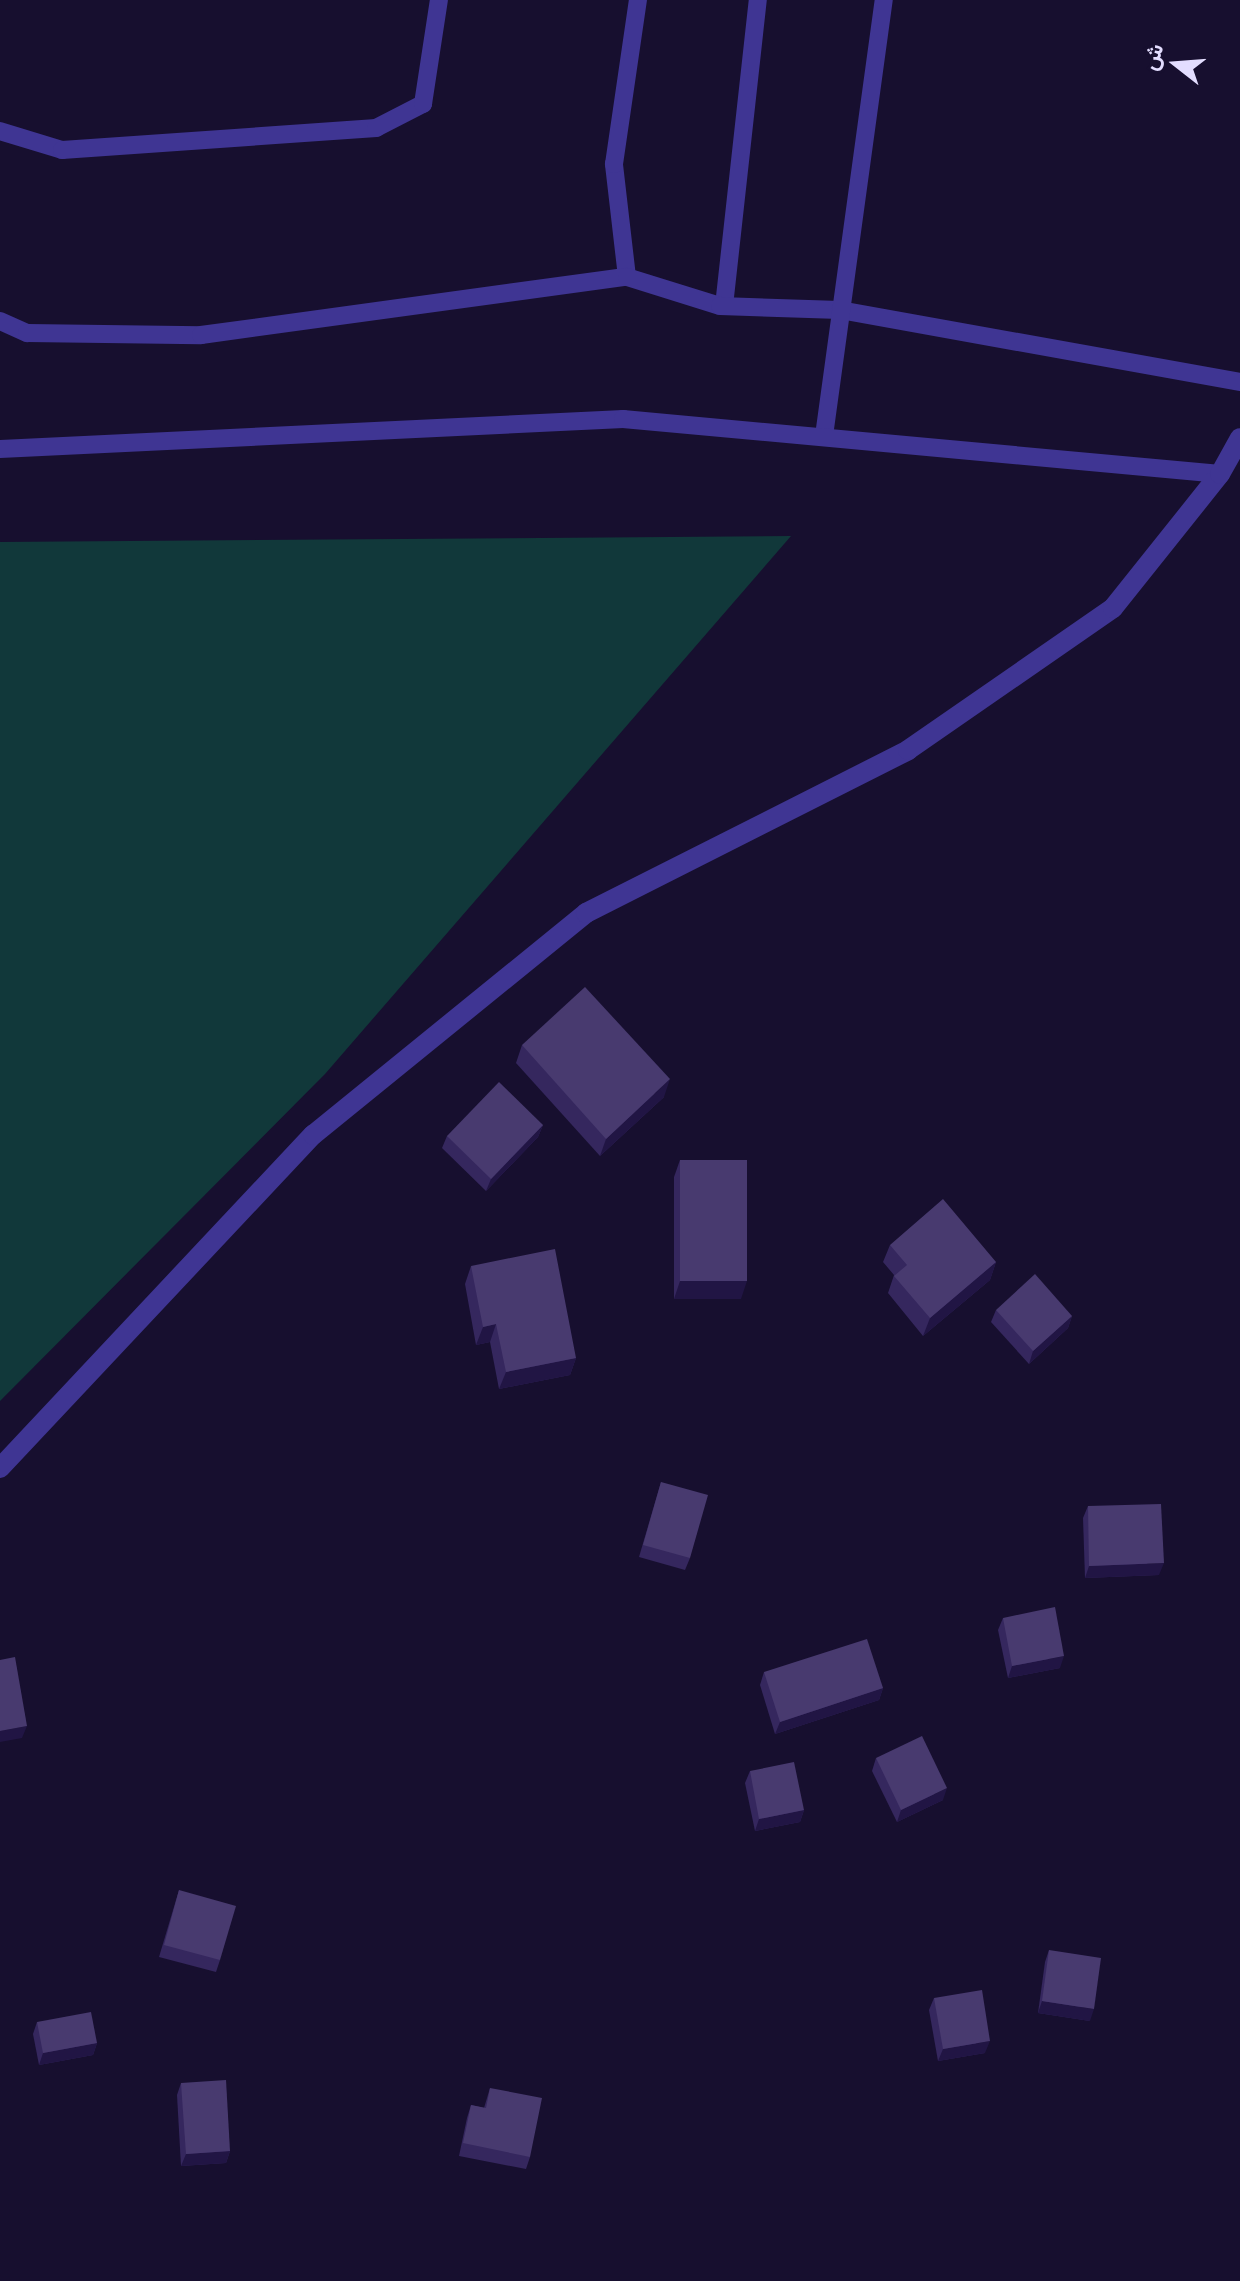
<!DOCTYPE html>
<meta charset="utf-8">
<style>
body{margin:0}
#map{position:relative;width:1240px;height:2281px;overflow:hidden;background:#170f2f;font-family:"Work Sans",Vazirmatn,sans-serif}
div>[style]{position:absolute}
.green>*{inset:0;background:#11383a}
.lane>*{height:18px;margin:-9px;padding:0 9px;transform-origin:9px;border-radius:9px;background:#3f3593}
.street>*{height:20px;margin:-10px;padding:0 10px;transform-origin:10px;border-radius:10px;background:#3f3593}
.wall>*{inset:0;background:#35275e}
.shaded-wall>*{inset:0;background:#211544}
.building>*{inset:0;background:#483a6f}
span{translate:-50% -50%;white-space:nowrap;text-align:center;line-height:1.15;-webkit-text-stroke:6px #170f2f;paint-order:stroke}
.north{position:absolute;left:1136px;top:24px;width:80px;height:80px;-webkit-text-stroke:6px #170f2f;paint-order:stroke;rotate:287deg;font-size:22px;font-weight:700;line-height:32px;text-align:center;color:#e3ddff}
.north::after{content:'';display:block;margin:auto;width:28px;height:36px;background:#e3ddff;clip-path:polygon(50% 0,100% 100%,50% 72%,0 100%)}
</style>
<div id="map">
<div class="green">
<div style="clip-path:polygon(791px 536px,325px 1074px,0 1401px,0 542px)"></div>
</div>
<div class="lane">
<div style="left:0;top:131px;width:65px;rotate:17deg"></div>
<div style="left:62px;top:150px;width:315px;rotate:-4deg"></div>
<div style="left:376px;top:128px;width:53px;rotate:-27.1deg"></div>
<div style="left:423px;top:104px;width:105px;rotate:-81.3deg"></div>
<div style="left:627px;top:277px;width:114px;rotate:-96.6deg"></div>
<div style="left:614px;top:164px;width:166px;rotate:-81.7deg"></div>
<div style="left:724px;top:306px;width:308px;rotate:-83.7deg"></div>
<div style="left:0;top:321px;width:30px;rotate:24deg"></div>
<div style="left:27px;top:333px;width:174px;rotate:0.7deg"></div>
<div style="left:201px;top:335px;width:430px;rotate:-7.8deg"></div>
<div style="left:627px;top:277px;width:97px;rotate:17.3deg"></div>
<div style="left:720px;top:306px;width:120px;rotate:1.9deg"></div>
<div style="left:840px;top:310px;width:406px;rotate:10.2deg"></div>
<div style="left:824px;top:436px;width:440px;rotate:-82.2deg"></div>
<div style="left:0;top:449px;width:624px;rotate:-2.76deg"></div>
<div style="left:623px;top:419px;width:600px;rotate:5.26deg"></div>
</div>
<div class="street">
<div style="left:0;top:1468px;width:457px;rotate:-46.8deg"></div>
<div style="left:313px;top:1135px;width:352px;rotate:-39.1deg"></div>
<div style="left:586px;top:913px;width:361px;rotate:-26.8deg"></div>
<div style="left:908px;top:750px;width:249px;rotate:-34.7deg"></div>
<div style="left:1113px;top:608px;width:171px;rotate:-51.4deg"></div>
<div style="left:1220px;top:474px;width:41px;rotate:-60.9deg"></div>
</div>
<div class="wall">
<div style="clip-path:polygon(522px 1045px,664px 1097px,600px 1156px,516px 1063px)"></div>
<div style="clip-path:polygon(543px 1125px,538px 1137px,486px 1191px,442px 1148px,447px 1136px)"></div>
<div style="clip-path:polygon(680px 1160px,741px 1299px,674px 1299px,674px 1177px)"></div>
<div style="clip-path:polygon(890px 1245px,996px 1262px,990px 1280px,923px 1336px,888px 1293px,894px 1275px,883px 1262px)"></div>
<div style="clip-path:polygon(471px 1266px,576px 1358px,570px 1375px,499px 1389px,490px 1342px,476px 1345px,465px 1284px)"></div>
<div style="clip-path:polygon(996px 1310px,1072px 1316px,1068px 1328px,1029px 1364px,991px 1322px)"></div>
<div style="clip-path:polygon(661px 1482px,690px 1558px,685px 1570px,639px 1557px)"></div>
<div style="clip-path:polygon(1088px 1506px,1159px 1575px,1085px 1578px,1083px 1518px)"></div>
<div style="clip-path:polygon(1003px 1618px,1060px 1668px,1008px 1678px,998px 1630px)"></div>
<div style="clip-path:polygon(764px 1672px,883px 1688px,879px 1700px,775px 1734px,760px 1685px)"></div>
<div style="clip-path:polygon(876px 1758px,943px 1800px,897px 1822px,872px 1771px)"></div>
<div style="clip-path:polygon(750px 1771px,804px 1810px,800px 1822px,755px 1831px,745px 1783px)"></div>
<div style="clip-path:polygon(179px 1890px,220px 1960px,216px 1972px,159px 1957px)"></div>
<div style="clip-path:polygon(1049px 1950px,1090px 2021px,1038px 2013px,1045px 1962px)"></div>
<div style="clip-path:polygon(934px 1998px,985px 2053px,938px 2061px,929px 2010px)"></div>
<div style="clip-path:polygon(37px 2022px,97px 2043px,93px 2055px,39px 2065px,33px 2034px)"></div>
<div style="clip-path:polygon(181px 2083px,230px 2151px,226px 2163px,181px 2166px,177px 2095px)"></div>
<div style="clip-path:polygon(490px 2088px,530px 2157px,526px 2169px,459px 2156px,467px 2118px,471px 2105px,484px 2108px)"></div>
</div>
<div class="shaded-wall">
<div style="clip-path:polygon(670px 1079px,664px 1097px,600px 1156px,606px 1139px)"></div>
<div style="clip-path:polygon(543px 1125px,538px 1137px,486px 1191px,491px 1179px)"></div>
<div style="clip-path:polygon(996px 1262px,990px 1280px,923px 1336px,930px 1318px)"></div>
<div style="clip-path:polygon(680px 1281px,747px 1281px,741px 1299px,674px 1299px)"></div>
<div style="clip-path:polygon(1072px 1316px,1068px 1328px,1029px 1364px,1033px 1351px)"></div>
<div style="clip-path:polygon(496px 1324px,490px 1342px,476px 1345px,483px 1327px)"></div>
<div style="clip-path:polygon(576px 1358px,570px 1375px,499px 1389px,506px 1372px)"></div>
<div style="clip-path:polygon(1164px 1563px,1159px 1575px,1085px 1578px,1089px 1566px)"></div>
<div style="clip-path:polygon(1064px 1656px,1060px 1668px,1008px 1678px,1012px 1666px)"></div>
<div style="clip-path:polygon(883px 1688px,879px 1700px,775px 1734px,780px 1722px)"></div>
<div style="clip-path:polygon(27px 1726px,22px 1738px,0 1742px,0 1731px)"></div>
<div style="clip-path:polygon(947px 1788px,943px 1800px,897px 1822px,901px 1810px)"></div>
<div style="clip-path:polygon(804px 1810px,800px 1822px,755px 1831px,759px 1819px)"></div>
<div style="clip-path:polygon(1042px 2001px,1094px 2009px,1090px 2021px,1038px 2013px)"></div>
<div style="clip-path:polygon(990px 2041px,985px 2053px,938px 2061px,943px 2049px)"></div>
<div style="clip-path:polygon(97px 2043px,93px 2055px,39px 2065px,43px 2053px)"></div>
<div style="clip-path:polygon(230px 2151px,226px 2163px,181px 2166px,186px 2154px)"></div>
</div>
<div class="building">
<div style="clip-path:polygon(585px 987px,670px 1079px,606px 1139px,522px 1045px)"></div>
<div style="clip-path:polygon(499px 1082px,543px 1125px,491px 1179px,447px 1136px)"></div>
<div style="clip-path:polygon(680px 1160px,747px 1160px,747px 1281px,680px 1281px)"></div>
<div style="clip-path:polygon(943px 1199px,996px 1262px,930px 1318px,894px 1276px,907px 1265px,890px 1245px)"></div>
<div style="clip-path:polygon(555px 1249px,576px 1358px,506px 1372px,496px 1324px,483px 1327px,471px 1266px)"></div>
<div style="clip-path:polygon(1035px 1274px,1072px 1316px,1033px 1351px,996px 1310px)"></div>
<div style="clip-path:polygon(661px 1482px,708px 1495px,690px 1558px,643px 1545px)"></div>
<div style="clip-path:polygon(1161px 1504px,1164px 1563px,1089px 1566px,1088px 1506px)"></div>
<div style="clip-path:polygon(1055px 1607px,1064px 1656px,1012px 1666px,1003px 1618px)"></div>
<div style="clip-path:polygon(867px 1639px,883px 1688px,780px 1722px,764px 1672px)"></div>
<div style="clip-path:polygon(15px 1657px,27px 1726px,0 1731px,0 1660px)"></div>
<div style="clip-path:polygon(922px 1736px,947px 1788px,901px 1810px,876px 1758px)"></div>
<div style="clip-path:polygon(794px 1762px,804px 1810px,759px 1819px,750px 1771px)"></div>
<div style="clip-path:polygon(179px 1890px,236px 1906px,220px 1960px,164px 1945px)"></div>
<div style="clip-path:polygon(1049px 1950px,1101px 1958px,1094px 2009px,1042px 2001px)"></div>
<div style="clip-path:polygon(982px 1990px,990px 2041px,943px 2049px,934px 1998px)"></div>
<div style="clip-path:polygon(91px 2012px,97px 2043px,43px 2053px,37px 2022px)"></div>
<div style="clip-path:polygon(226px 2080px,230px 2151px,186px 2154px,181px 2083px)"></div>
<div style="clip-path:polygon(490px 2088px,542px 2098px,530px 2157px,463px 2143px,471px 2105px,486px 2108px)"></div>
</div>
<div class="north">ش</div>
</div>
